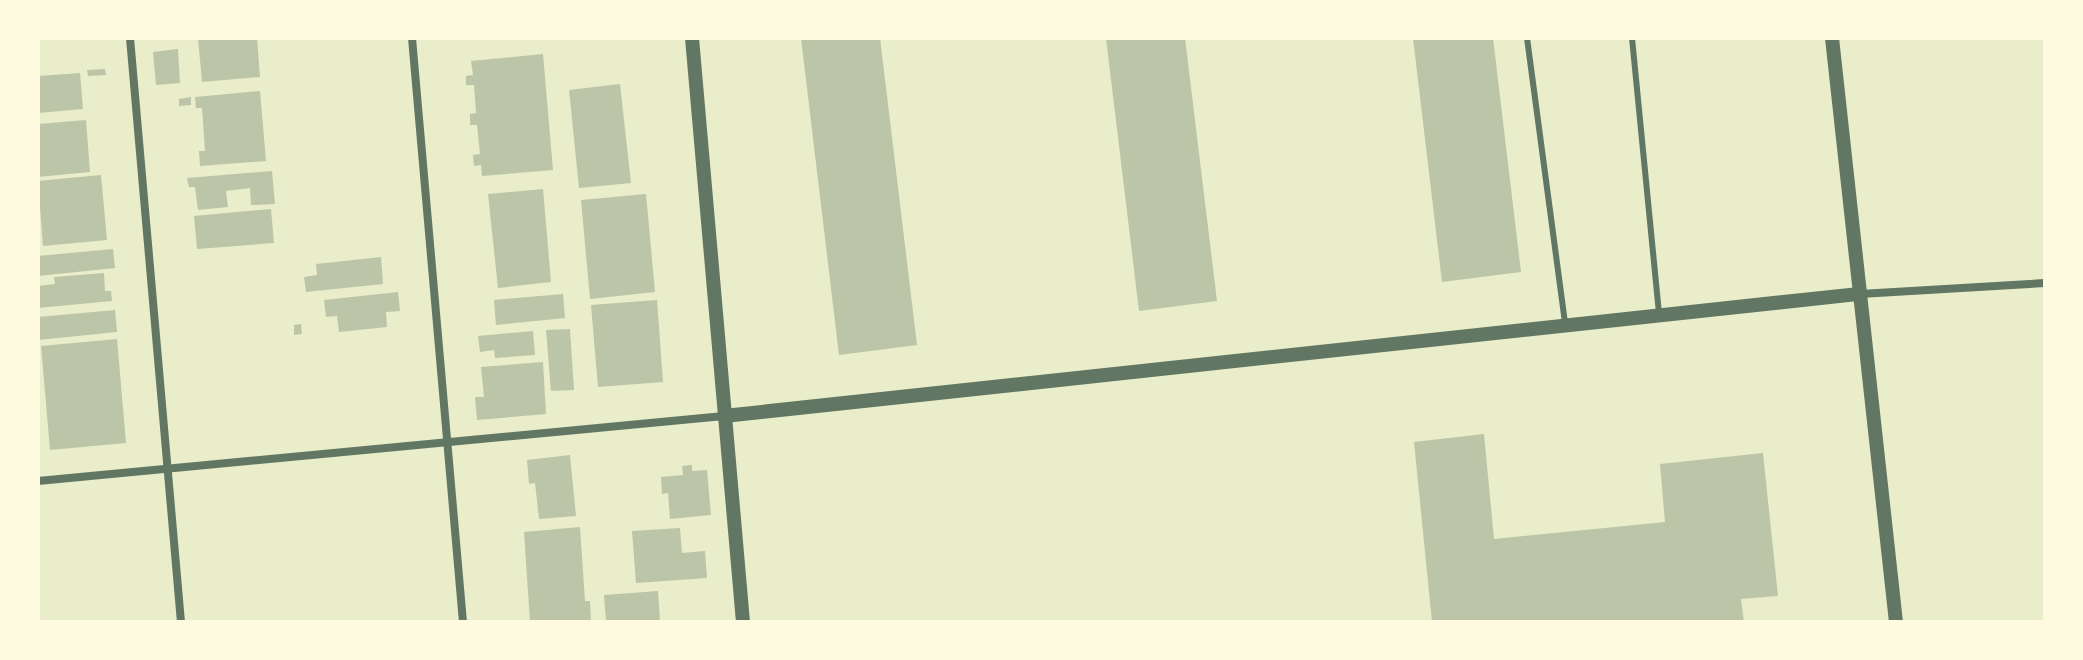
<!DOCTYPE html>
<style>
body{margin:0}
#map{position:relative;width:2083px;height:660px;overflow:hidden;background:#e9edc9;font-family:"Fira Sans Condensed",sans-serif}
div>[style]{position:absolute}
.building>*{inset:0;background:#bcc5a7}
.service>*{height:6px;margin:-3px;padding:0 3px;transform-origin:3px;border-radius:3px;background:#617663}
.minor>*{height:8px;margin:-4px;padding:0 4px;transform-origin:4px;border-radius:4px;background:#617663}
.tertiary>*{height:14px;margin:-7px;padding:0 7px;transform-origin:7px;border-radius:7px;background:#617663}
span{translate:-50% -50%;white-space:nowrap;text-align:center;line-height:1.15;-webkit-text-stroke:6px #fefae0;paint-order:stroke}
.frame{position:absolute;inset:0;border:40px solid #fefae0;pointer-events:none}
</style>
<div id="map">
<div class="building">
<div style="clip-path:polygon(198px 38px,257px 38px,260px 77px,202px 82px)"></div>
<div style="clip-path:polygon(801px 38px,880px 38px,917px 345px,839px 355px)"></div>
<div style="clip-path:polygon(1106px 38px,1185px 38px,1217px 301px,1139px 311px)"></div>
<div style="clip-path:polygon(1413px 38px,1493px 38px,1521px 272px,1442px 282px)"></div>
<div style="clip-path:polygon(178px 49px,180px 83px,156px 85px,153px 52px)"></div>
<div style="clip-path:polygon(543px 54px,553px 170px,482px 176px,481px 165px,474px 166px,473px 155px,480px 154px,477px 125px,470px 125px,470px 114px,476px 113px,474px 85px,466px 85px,466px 76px,473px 75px,471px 61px)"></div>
<div style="clip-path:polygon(105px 69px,106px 75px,88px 76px,87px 70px)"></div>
<div style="clip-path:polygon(80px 73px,83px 109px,38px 113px,38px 76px)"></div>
<div style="clip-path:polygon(620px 84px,631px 183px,579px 188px,569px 90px)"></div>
<div style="clip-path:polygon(260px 91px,266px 161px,200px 166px,199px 151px,205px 151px,202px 108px,196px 108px,195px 97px)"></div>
<div style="clip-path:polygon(191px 97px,191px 105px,179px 106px,179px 99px)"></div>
<div style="clip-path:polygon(86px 120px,90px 172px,38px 177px,38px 124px)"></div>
<div style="clip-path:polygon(272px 171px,275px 204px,251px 205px,250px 188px,226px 191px,228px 207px,198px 210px,195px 187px,189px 187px,187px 178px)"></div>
<div style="clip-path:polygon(101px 175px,107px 240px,43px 246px,38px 181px)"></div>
<div style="clip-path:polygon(543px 189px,551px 282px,498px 288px,488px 194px)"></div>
<div style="clip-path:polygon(646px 194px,655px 292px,590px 299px,581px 200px)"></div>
<div style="clip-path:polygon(271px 209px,274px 243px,197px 249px,194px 216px)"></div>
<div style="clip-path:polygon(113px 249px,115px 268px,38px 276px,38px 256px)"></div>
<div style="clip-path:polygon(381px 257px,383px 284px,306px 292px,304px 277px,317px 275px,316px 264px)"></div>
<div style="clip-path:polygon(104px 273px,105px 291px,111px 291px,112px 301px,38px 308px,38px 286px,55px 284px,54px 277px)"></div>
<div style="clip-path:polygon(398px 292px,400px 311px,386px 312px,387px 327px,339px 332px,337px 316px,326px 317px,324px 300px)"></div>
<div style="clip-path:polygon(563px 294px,565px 318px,496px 325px,494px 300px)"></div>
<div style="clip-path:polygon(657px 300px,663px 382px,598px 387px,591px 305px)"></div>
<div style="clip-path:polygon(115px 310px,117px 332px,38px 340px,38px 317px)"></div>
<div style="clip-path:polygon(301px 324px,302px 334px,294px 335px,294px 325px)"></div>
<div style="clip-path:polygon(570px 329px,574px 390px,551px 391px,546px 330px)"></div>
<div style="clip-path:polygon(533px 331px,535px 355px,495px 358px,494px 350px,480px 352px,478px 336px)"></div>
<div style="clip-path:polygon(117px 339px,126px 443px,50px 450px,41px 346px)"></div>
<div style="clip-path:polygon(543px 362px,546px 414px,477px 420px,475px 397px,484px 397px,481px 367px)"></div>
<div style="clip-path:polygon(1484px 434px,1494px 539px,1665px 522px,1660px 464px,1763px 453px,1778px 596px,1741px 599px,1744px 622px,1432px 622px,1414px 442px)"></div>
<div style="clip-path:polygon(570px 455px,576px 516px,539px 519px,535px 483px,529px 484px,527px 460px)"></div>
<div style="clip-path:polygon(692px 465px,692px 471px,707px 470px,711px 515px,670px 519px,668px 493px,662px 494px,661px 477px,683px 475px,682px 466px)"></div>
<div style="clip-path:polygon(580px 527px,585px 601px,590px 601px,591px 622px,530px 622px,524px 532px)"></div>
<div style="clip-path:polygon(680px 528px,682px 553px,705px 551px,707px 578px,636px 583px,632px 531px)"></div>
<div style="clip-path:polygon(658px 591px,660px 622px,606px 622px,604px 595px)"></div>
</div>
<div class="service">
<div style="left:1527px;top:38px;width:289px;rotate:82.4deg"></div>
<div style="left:1632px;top:38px;width:276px;rotate:84.4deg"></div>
</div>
<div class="minor">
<div style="left:130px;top:38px;width:586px;rotate:85.01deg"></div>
<div style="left:412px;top:38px;width:586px;rotate:85.01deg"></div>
<div style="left:1860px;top:294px;width:185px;rotate:-3.4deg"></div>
<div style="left:38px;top:481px;width:689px;rotate:-5.41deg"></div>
</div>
<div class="tertiary">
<div style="left:692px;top:38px;width:586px;rotate:85.01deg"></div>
<div style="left:1832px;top:38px;width:587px;rotate:83.75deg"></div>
<div style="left:724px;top:416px;width:1142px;rotate:-6.14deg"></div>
</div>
<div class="frame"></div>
</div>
